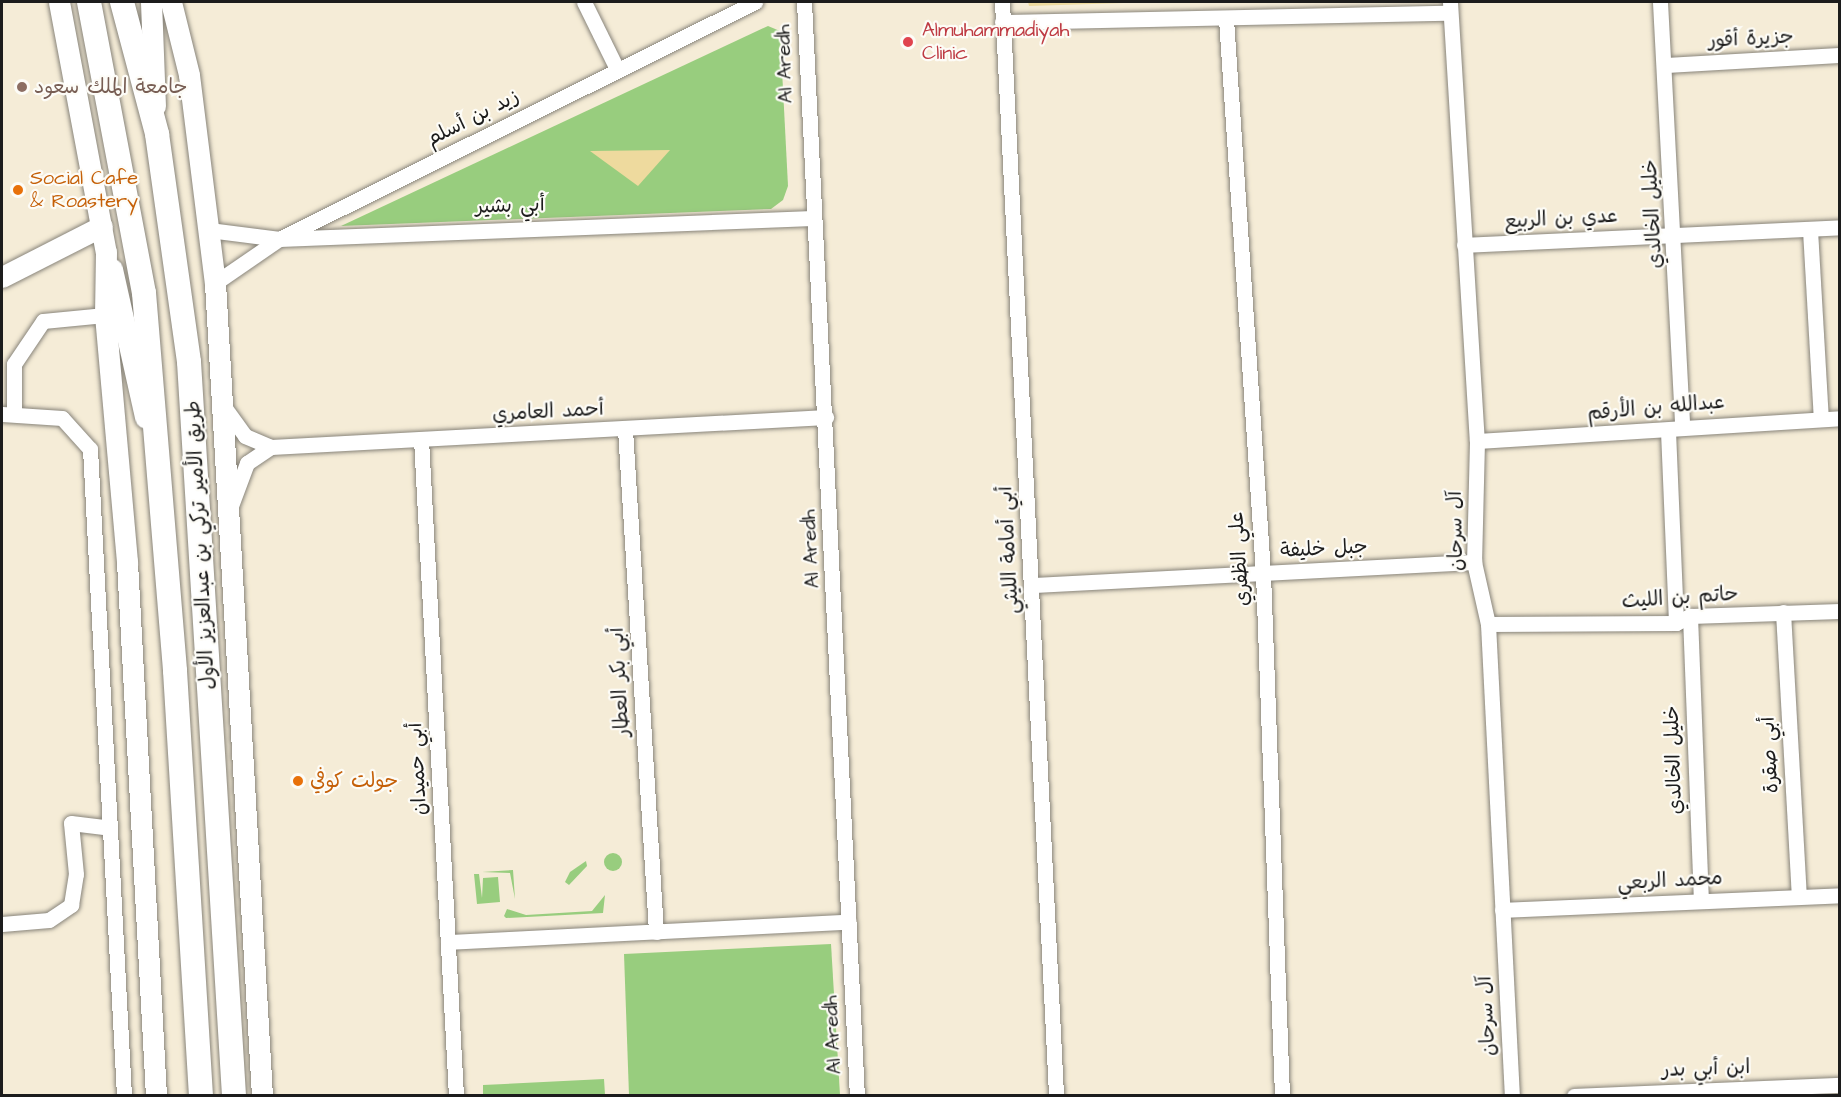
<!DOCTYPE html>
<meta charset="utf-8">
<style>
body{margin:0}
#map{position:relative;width:1841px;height:1097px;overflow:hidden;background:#f5ecd7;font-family:"Architects Daughter","Playpen Sans Arabic",sans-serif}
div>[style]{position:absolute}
.green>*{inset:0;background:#98cd7e}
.round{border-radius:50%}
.sand>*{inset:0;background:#eeda9e}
.roads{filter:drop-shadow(0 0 2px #88847a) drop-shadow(0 0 2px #88847a)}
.street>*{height:15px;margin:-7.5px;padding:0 7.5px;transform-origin:7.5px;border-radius:7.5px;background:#fff}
.secondary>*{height:21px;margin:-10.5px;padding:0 10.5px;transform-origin:10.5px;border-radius:10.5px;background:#fff}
.primary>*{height:24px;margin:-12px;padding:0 12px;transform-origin:12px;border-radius:12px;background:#fff}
.dots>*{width:16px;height:16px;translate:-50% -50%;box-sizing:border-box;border:3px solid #fdfcf7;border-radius:50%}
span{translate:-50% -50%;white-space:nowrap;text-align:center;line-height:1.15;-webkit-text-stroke:4.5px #fdfcf7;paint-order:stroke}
.health-label{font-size:20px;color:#be3a42}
.left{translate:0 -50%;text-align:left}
.street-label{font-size:20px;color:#1c1c1c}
.education-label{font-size:20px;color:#785e54}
.food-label{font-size:20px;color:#c56008}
.frame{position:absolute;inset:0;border:3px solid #1c1c1c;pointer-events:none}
</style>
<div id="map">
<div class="green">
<div style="clip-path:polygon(768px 26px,780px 31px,788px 186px,783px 200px,771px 209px,341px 226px)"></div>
<div class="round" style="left:604px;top:853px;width:18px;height:18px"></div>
<div style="clip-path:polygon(586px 861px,587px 866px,569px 885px,565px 882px,570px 872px)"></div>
<div style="clip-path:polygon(513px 870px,515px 899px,510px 873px,482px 872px)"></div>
<div style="clip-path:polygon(479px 874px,482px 898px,483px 878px,498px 877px,500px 902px,477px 904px,474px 874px)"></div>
<div style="clip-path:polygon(605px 895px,603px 913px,506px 918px,504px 916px,507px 909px,526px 915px,592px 911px)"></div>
<div style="clip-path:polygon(831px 944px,840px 1095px,629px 1095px,624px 954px)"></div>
<div style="clip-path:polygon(604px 1079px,605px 1095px,483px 1095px,483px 1085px)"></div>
</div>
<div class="sand">
<div style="clip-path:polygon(1028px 2px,1155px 2px,1029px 6px)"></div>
<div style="clip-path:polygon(670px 150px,638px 186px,590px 151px)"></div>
</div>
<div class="roads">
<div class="street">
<div style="left:584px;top:2px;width:75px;rotate:63.8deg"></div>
<div style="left:804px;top:2px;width:1095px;rotate:87.23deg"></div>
<div style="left:1002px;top:2px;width:1095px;rotate:87.17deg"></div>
<div style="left:1450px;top:2px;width:440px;rotate:86.5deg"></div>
<div style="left:1477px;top:441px;width:121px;rotate:91.4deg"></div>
<div style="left:1474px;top:562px;width:64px;rotate:77.3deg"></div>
<div style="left:1488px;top:624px;width:473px;rotate:87.1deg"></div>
<div style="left:1660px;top:2px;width:423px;rotate:87deg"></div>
<div style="left:1226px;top:19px;width:555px;rotate:86.18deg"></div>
<div style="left:1263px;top:573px;width:523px;rotate:87.92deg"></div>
<div style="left:1002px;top:22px;width:448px;rotate:-1.2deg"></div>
<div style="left:1665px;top:65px;width:175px;rotate:-3.3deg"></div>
<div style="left:209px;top:230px;width:71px;rotate:7.3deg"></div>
<div style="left:279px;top:239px;width:534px;rotate:-2.25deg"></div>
<div style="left:1810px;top:230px;width:189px;rotate:86.7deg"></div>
<div style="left:1464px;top:245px;width:376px;rotate:-2.7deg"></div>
<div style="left:215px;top:283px;width:78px;rotate:-34.5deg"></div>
<div style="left:279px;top:239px;width:532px;rotate:-26.47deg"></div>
<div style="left:222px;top:404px;width:39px;rotate:54deg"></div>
<div style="left:245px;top:436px;width:28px;rotate:23deg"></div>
<div style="left:271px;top:447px;width:556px;rotate:-3.09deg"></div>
<div style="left:2px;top:414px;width:60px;rotate:3.8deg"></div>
<div style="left:62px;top:418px;width:42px;rotate:47.9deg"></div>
<div style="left:90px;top:449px;width:648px;rotate:86.99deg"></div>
<div style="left:14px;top:414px;width:50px;rotate:-90deg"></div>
<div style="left:14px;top:364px;width:52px;rotate:-56deg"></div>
<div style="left:43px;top:321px;width:62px;rotate:-5.5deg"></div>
<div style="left:625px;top:429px;width:504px;rotate:86.47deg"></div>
<div style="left:1668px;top:431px;width:192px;rotate:87.6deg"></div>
<div style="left:421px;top:439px;width:658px;rotate:86.95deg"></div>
<div style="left:1477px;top:441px;width:364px;rotate:-3.6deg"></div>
<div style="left:231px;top:506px;width:46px;rotate:-69.6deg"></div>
<div style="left:247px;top:463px;width:29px;rotate:-34deg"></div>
<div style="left:1032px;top:585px;width:443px;rotate:-3deg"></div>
<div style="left:1783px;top:612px;width:284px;rotate:86.8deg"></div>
<div style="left:1690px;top:616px;width:285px;rotate:87.8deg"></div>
<div style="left:1488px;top:624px;width:188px;rotate:-0.3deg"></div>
<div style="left:1676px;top:623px;width:16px;rotate:-27deg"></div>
<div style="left:1690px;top:616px;width:150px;rotate:-1.9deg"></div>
<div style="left:1502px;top:910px;width:338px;rotate:-2.5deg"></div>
<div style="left:2px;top:924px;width:47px;rotate:-4.9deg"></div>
<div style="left:49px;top:920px;width:27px;rotate:-34deg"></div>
<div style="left:71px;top:905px;width:31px;rotate:-81deg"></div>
<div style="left:76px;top:874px;width:51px;rotate:-95.6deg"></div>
<div style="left:71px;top:823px;width:39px;rotate:7deg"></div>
<div style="left:448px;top:942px;width:401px;rotate:-2.9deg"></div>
<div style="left:1574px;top:1096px;width:266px;rotate:-2.4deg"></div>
</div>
<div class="secondary">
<div style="left:59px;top:2px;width:254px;rotate:79.4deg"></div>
<div style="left:106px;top:252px;width:63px;rotate:90.9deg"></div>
<div style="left:105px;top:315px;width:248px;rotate:84.9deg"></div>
<div style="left:127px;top:562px;width:535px;rotate:86.89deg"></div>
<div style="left:151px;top:2px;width:104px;rotate:87.8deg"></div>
<div style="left:171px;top:2px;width:75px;rotate:76.1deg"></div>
<div style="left:189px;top:75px;width:210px;rotate:82.9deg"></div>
<div style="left:215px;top:283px;width:814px;rotate:86.69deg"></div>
<div style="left:112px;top:269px;width:152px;rotate:77.4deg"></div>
<div style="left:2px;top:277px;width:112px;rotate:-27deg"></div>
</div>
<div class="primary">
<div style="left:89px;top:2px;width:296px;rotate:79.3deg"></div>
<div style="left:144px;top:293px;width:379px;rotate:85.3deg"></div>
<div style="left:175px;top:671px;width:426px;rotate:86.5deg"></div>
<div style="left:122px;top:2px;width:137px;rotate:75.1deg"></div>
<div style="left:157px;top:134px;width:230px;rotate:82deg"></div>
<div style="left:189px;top:362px;width:735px;rotate:86.49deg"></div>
</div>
</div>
<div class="dots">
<div style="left:908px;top:42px;background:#e0444e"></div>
<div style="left:22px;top:87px;background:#8d6e63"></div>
<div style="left:18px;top:190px;background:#e8710a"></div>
<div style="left:298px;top:781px;background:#e8710a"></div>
</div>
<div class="health-label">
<span class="left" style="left:922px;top:42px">Almuhammadiyah<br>Clinic</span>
</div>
<div class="street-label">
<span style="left:1751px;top:39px;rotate:-3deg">جزيرة أقور</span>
<span style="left:785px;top:64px;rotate:-92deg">Al Aredh</span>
<span style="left:473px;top:118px;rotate:-27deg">زيد بن أسلم</span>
<span style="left:510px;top:206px;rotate:-2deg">أبي بشير</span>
<span style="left:1653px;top:214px;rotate:-93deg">خليل الخالدي</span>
<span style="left:1561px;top:219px;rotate:-3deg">عدي بن الربيع</span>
<span style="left:1656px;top:408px;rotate:-5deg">عبدالله بن الأرقم</span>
<span style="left:548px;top:412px;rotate:-3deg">أحمد العامري</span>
<span style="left:1456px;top:531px;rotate:-91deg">آل سرحان</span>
<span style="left:201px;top:545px;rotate:-93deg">طريق الأمير تركي بن عبدالعزيز الأول</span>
<span style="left:811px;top:549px;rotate:-93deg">Al Aredh</span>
<span style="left:1324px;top:549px;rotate:-3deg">جبل خليفة</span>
<span style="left:1009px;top:550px;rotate:-93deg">أبي أمامة الليثي</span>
<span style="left:1240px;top:559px;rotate:-94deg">علي الظفري</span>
<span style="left:1680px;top:598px;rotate:-4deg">حاتم بن الليث</span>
<span style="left:620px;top:682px;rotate:-93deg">أبي بكر العطار</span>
<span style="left:1770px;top:755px;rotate:-93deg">أبي صقرة</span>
<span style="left:1674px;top:760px;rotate:-92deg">خليل الخالدي</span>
<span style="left:418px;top:769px;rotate:-93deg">أبي حميدان</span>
<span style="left:1670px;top:881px;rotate:-3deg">محمد الربعي</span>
<span style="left:1487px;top:1016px;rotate:-93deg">آل سرحان</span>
<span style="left:833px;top:1035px;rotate:-93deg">Al Aredh</span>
<span style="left:1706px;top:1069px;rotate:-2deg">ابن أبي بدر</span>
</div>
<div class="education-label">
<span class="left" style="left:34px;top:87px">جامعة الملك سعود</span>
</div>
<div class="food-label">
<span class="left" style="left:30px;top:190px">Social Cafe<br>&amp; Roastery</span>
<span class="left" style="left:310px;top:781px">جولت كوفي</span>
</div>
<div class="frame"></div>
</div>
